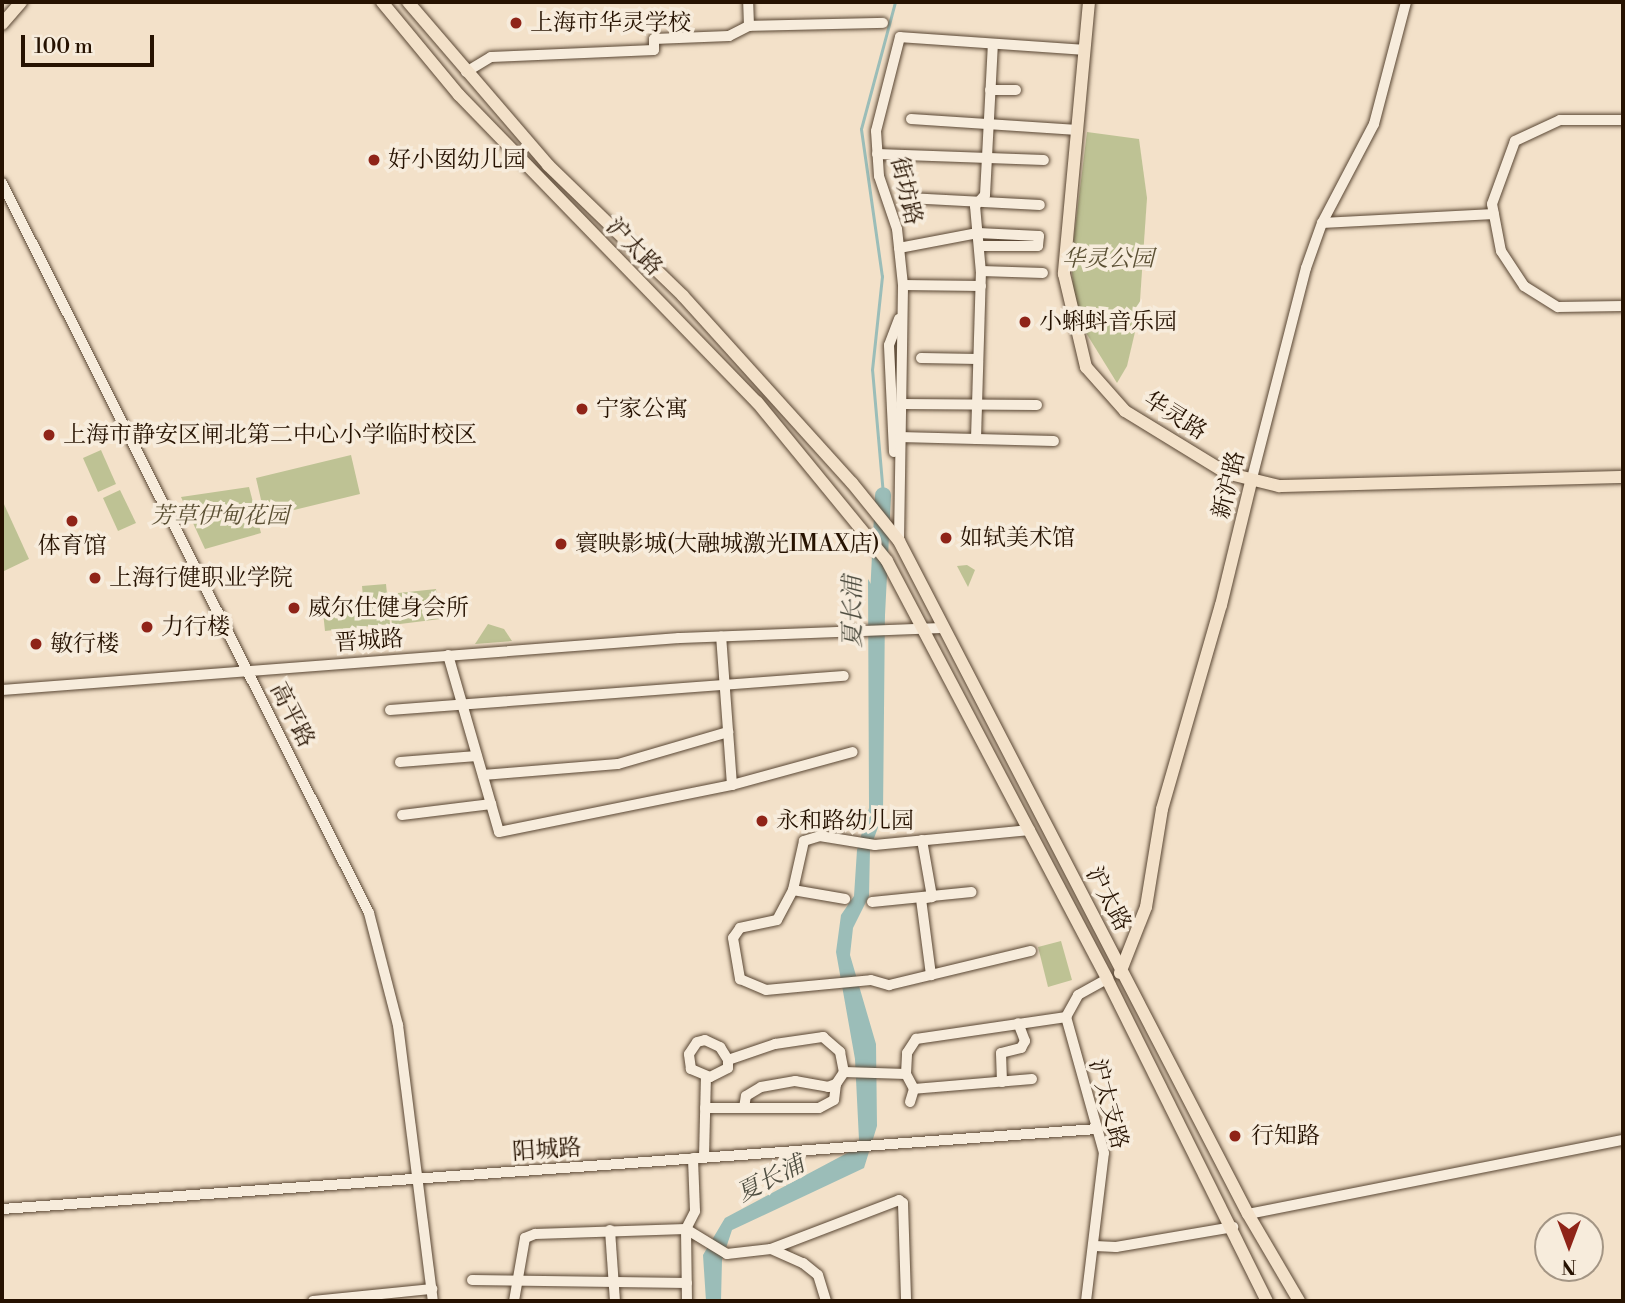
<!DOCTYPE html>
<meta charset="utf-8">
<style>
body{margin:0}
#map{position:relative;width:1625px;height:1303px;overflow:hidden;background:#f3e1c9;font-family:"Libre Bodoni","Noto Serif SC",serif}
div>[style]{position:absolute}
.green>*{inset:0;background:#bec294}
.water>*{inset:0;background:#9bbdb8}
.stream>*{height:2.5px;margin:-1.25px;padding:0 1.25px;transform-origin:1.25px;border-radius:1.25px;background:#9bbdb8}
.river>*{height:16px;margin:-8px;padding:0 8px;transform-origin:8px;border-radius:8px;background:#9bbdb8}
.roads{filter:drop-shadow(0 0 2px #594633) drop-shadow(0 0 2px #594633)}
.minor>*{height:10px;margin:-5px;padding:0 5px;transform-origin:5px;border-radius:5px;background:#f7ecdc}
.major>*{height:12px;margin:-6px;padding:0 6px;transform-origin:6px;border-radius:6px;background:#f3e1c9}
.dots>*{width:19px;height:19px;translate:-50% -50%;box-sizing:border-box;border:4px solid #f7ecdc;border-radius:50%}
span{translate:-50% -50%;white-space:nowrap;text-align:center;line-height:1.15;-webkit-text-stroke:7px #f7ecdc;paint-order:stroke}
.poi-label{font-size:23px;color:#261201}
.left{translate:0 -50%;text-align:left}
.street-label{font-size:23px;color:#261201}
.park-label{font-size:23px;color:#5b5034;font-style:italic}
.water-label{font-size:24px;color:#4f4e41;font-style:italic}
.frame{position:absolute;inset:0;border:4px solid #261201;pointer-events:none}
.north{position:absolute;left:1534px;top:1212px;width:70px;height:70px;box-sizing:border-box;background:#f7ecdc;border:2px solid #a39584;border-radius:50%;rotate:180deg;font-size:19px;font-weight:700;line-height:28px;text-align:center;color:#261201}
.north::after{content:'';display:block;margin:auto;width:24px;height:32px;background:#8f2418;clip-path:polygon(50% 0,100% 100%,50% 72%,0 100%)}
.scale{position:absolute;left:21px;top:35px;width:133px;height:32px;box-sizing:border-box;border:4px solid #261201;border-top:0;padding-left:9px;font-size:21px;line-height:24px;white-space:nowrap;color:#261201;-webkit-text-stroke:5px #f7ecdc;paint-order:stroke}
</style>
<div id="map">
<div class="green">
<div style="clip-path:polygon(1087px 132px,1139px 139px,1147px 198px,1139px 315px,1127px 366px,1117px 383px,1083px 328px,1074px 296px,1071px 261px)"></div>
<div style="clip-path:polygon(101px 450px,116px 484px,98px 492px,83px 458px)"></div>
<div style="clip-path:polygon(351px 455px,360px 494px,265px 517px,256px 478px)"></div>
<div style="clip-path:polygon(249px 487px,261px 533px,205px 549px,181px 497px)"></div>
<div style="clip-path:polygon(120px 490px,136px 523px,118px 531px,103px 498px)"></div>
<div style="clip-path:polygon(3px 502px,29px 559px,2px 572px,2px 503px)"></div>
<div style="clip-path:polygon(967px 565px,975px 570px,968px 587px,957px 566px)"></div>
<div style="clip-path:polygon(386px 584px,390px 624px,325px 631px,322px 602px,363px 597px,362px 586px)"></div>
<div style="clip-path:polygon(436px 589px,440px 619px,392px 625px,389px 594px)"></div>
<div style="clip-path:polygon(488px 624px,504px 629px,512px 641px,475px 644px)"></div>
<div style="clip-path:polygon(1061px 941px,1072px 980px,1048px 987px,1038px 947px)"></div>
</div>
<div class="water">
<div style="clip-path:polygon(868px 579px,885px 608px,883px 814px,870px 849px,869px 896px,853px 928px,850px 955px,876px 1044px,877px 1126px,864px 1168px,732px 1230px,722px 1260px,721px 1301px,706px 1301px,703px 1255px,725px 1218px,851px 1151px,859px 1140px,855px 1059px,836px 952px,841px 915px,854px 896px,857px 850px,869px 808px)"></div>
</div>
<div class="stream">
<div style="left:883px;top:495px;width:125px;rotate:-95deg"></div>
<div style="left:872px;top:370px;width:94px;rotate:-83.9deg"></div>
<div style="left:882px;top:277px;width:149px;rotate:-98.1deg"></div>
<div style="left:861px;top:129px;width:131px;rotate:-75deg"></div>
</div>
<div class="river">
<div style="left:877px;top:615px;width:120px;rotate:-87.1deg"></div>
</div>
<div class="roads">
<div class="minor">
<div style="left:749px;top:26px;width:134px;rotate:-1.3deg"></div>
<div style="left:466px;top:72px;width:29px;rotate:-31deg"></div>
<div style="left:491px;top:57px;width:163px;rotate:-2.5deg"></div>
<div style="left:654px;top:50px;width:11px;rotate:-90deg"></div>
<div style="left:654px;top:39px;width:75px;rotate:-2.3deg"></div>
<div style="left:729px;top:36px;width:22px;rotate:-27deg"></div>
<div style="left:749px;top:26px;width:24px;rotate:-92deg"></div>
<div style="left:990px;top:90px;width:26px"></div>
<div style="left:911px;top:119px;width:167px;rotate:3.8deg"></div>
<div style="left:1623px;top:120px;width:63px;rotate:180deg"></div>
<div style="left:1560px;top:120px;width:50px;rotate:155deg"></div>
<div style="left:1515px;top:141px;width:67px;rotate:110.1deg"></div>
<div style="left:1492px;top:204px;width:48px;rotate:79.2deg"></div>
<div style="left:1501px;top:251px;width:42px;rotate:56.7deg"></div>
<div style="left:1524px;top:286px;width:40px;rotate:32deg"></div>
<div style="left:1558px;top:307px;width:65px;rotate:-0.9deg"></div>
<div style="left:877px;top:154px;width:167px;rotate:2.1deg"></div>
<div style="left:2px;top:183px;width:817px;rotate:63.31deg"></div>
<div style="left:369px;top:913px;width:116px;rotate:75.5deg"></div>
<div style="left:398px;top:1025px;width:278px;rotate:82.8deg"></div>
<div style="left:908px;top:198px;width:132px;rotate:3deg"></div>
<div style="left:1322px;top:223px;width:172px;rotate:-3deg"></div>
<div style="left:899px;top:248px;width:80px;rotate:-10.8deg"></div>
<div style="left:978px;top:233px;width:61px;rotate:2.8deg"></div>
<div style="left:1039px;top:236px;width:10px;rotate:96deg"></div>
<div style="left:1038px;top:246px;width:59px;rotate:180deg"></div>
<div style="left:981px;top:271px;width:62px;rotate:1.8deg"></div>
<div style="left:903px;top:285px;width:78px;rotate:0.7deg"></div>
<div style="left:921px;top:358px;width:57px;rotate:1deg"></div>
<div style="left:901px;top:404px;width:136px;rotate:0.4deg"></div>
<div style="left:899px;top:437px;width:155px;rotate:1.5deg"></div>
<div style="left:976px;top:439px;width:166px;rotate:-88.3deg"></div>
<div style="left:981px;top:273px;width:67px;rotate:-95.1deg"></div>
<div style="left:975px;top:206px;width:15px;rotate:-48deg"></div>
<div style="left:985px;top:195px;width:151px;rotate:-87deg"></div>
<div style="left:894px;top:452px;width:107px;rotate:-92.7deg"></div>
<div style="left:889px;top:345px;width:28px;rotate:-69deg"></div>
<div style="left:1251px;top:482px;width:221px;rotate:-75.6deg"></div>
<div style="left:1306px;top:268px;width:48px;rotate:-70.4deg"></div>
<div style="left:1322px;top:223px;width:112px;rotate:-62.3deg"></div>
<div style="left:1374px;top:124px;width:126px;rotate:-75.3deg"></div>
<div style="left:899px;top:541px;width:256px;rotate:-89.1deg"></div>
<div style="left:903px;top:285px;width:56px;rotate:-96.1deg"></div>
<div style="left:897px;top:229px;width:56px;rotate:-108.8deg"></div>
<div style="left:879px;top:176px;width:45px;rotate:-93.8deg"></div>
<div style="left:876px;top:131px;width:97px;rotate:-75.7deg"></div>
<div style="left:900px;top:37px;width:185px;rotate:4deg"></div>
<div style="left:448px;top:655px;width:184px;rotate:73.9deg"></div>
<div style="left:499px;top:832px;width:238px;rotate:-11.4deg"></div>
<div style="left:732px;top:785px;width:149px;rotate:-94.2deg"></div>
<div style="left:2px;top:690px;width:679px;rotate:-4.39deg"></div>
<div style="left:679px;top:638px;width:264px;rotate:-2.2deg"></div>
<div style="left:390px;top:710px;width:455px;rotate:-4.3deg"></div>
<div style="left:400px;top:762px;width:77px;rotate:-4.5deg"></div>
<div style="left:483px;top:775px;width:135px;rotate:-4.7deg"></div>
<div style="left:618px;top:764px;width:115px;rotate:-16.2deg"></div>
<div style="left:732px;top:785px;width:125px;rotate:-15.3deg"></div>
<div style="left:402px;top:815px;width:90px;rotate:-7deg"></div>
<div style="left:1030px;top:830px;width:156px;rotate:174.5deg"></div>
<div style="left:875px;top:845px;width:56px;rotate:-170.7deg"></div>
<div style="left:820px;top:836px;width:17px;rotate:163deg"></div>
<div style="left:804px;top:841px;width:50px;rotate:102.7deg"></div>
<div style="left:793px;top:890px;width:34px;rotate:118deg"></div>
<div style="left:777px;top:920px;width:38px;rotate:168deg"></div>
<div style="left:740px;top:928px;width:12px;rotate:125deg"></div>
<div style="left:733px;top:938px;width:42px;rotate:80.3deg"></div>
<div style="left:740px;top:979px;width:28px;rotate:23deg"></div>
<div style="left:766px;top:990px;width:105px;rotate:-5.4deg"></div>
<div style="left:871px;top:980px;width:19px;rotate:16deg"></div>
<div style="left:889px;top:985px;width:146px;rotate:-13.5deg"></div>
<div style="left:922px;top:840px;width:58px;rotate:80deg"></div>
<div style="left:932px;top:897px;width:11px;rotate:170deg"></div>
<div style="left:921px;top:899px;width:77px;rotate:82.5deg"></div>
<div style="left:793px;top:890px;width:53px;rotate:9.8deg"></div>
<div style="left:872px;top:902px;width:100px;rotate:-5.7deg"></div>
<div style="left:728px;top:1060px;width:8px;rotate:90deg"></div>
<div style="left:728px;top:1068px;width:20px;rotate:153deg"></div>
<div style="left:710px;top:1077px;width:21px;rotate:-157deg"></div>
<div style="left:691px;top:1069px;width:15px;rotate:-98deg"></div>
<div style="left:689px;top:1054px;width:14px;rotate:-56deg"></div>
<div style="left:697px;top:1042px;width:8px;rotate:-14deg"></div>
<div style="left:705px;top:1040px;width:17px;rotate:25deg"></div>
<div style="left:720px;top:1047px;width:15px;rotate:58deg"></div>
<div style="left:728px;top:1060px;width:50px;rotate:-18.8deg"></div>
<div style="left:775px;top:1044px;width:49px;rotate:-8.3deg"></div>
<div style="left:823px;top:1037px;width:23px;rotate:41deg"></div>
<div style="left:840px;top:1052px;width:20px;rotate:79deg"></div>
<div style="left:844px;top:1072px;width:62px;rotate:1.8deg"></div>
<div style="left:1032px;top:1079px;width:118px;rotate:175.2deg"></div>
<div style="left:914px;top:1089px;width:17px;rotate:-118deg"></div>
<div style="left:906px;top:1074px;width:21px;rotate:-87deg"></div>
<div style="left:907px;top:1053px;width:17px;rotate:-57deg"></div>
<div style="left:916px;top:1039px;width:152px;rotate:-8.3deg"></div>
<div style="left:1002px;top:1082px;width:29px;rotate:-92deg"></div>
<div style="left:1001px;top:1053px;width:21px;rotate:-14deg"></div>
<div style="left:1021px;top:1048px;width:8px;rotate:-60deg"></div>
<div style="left:1025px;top:1041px;width:19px;rotate:-111deg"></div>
<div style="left:836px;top:1084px;width:16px;rotate:97deg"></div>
<div style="left:834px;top:1100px;width:17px;rotate:152deg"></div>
<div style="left:819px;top:1108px;width:75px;rotate:180deg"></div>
<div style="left:744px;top:1108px;width:12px;rotate:-81deg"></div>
<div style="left:746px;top:1096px;width:17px;rotate:-31deg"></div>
<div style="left:761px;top:1087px;width:35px;rotate:-10deg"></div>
<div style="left:795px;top:1081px;width:34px;rotate:10deg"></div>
<div style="left:828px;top:1087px;width:9px;rotate:-21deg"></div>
<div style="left:836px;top:1084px;width:14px;rotate:-56deg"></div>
<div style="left:910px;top:1102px;width:14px;rotate:-73deg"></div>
<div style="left:705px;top:1108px;width:39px"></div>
<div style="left:704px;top:1157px;width:81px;rotate:-88.6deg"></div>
<div style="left:2px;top:1209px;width:1097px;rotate:-4.18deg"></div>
<div style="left:1248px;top:1214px;width:382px;rotate:-11.2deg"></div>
<div style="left:610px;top:1230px;width:71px;rotate:86deg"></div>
<div style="left:1095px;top:1246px;width:21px;rotate:3deg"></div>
<div style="left:1116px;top:1247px;width:119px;rotate:-9.7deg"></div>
<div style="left:771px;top:1249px;width:137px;rotate:-20.9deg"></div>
<div style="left:899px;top:1200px;width:5px;rotate:37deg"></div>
<div style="left:903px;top:1203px;width:98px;rotate:88.2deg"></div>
<div style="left:472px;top:1280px;width:215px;rotate:0.8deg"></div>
<div style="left:313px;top:1301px;width:120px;rotate:-5.8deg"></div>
<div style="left:514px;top:1301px;width:64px;rotate:-80.1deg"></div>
<div style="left:525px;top:1238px;width:11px;rotate:-22deg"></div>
<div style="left:535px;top:1234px;width:151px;rotate:-1.9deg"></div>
<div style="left:686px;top:1229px;width:48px;rotate:31.4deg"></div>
<div style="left:727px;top:1254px;width:44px;rotate:-6.5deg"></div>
<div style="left:771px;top:1249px;width:35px;rotate:24deg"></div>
<div style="left:803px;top:1263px;width:19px;rotate:39deg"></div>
<div style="left:818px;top:1275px;width:27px;rotate:73deg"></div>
<div style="left:687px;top:1301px;width:72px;rotate:-90.8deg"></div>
<div style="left:686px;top:1229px;width:20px;rotate:-63deg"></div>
<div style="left:695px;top:1211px;width:53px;rotate:-92.2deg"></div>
<div style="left:1086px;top:1301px;width:149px;rotate:-83.1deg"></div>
<div style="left:1104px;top:1153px;width:141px;rotate:-105.6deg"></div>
<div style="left:1066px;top:1017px;width:25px;rotate:-61deg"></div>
<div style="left:1078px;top:995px;width:33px;rotate:-29deg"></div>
</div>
<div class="major">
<div style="left:382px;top:2px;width:121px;rotate:50.4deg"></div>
<div style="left:459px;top:95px;width:428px;rotate:45.9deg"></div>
<div style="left:757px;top:402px;width:205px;rotate:50.7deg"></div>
<div style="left:887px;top:561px;width:472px;rotate:62.2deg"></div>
<div style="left:1107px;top:979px;width:360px;rotate:63.6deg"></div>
<div style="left:408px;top:2px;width:215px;rotate:49.3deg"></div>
<div style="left:548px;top:165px;width:188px;rotate:44.1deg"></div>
<div style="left:683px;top:296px;width:252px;rotate:47.9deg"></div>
<div style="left:852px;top:483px;width:75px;rotate:51deg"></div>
<div style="left:899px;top:541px;width:758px;rotate:62.59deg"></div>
<div style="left:1248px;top:1214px;width:101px;rotate:59.6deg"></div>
<div style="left:1089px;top:2px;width:273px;rotate:95.3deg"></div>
<div style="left:1064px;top:274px;width:96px;rotate:76.7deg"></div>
<div style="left:1086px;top:367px;width:59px;rotate:48.4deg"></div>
<div style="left:1125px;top:411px;width:119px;rotate:31.5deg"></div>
<div style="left:1226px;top:473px;width:55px;rotate:13.8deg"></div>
<div style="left:1279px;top:486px;width:344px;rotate:-1.5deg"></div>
<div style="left:2px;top:24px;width:29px;rotate:-49deg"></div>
<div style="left:1120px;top:973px;width:71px;rotate:-68.5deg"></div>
<div style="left:1146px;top:907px;width:99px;rotate:-80.7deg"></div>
<div style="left:1162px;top:809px;width:212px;rotate:-73.9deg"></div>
<div style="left:1221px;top:605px;width:127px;rotate:-76.3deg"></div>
</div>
</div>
<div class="dots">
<div style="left:516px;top:23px;background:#8f2418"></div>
<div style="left:374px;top:160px;background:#8f2418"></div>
<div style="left:1025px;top:322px;background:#8f2418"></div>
<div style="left:582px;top:409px;background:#8f2418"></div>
<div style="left:49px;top:435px;background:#8f2418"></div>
<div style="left:72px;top:521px;background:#8f2418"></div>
<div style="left:946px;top:538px;background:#8f2418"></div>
<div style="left:561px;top:544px;background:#8f2418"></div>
<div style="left:95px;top:578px;background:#8f2418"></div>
<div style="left:294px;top:608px;background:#8f2418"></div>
<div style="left:147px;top:627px;background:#8f2418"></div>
<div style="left:36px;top:644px;background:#8f2418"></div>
<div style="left:762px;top:821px;background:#8f2418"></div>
<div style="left:1235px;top:1136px;background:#8f2418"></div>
</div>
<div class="poi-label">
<span class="left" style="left:530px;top:23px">上海市华灵学校</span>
<span class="left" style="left:388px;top:160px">好小囡幼儿园</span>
<span class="left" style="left:1039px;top:322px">小蝌蚪音乐园</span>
<span class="left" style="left:596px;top:409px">宁家公寓</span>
<span class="left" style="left:63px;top:435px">上海市静安区闸北第二中心小学临时校区</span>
<span class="left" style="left:960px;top:538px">如轼美术馆</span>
<span class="left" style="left:575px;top:544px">寰映影城(大融城激光IMAX店)</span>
<span style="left:72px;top:546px">体育馆</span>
<span class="left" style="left:109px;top:578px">上海行健职业学院</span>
<span class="left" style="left:308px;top:608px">威尔仕健身会所</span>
<span class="left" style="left:161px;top:627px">力行楼</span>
<span class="left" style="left:50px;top:644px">敏行楼</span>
<span class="left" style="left:776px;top:821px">永和路幼儿园</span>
<span class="left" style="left:1251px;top:1136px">行知路</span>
</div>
<div class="street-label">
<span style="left:906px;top:191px;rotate:77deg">街坊路</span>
<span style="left:634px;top:247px;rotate:46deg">沪太路</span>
<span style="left:1175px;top:416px;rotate:32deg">华灵路</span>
<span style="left:1229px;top:485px;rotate:-76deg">新沪路</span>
<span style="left:369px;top:641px;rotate:-4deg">晋城路</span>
<span style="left:292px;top:715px;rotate:63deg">高平路</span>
<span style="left:1108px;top:899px;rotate:62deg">沪太路</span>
<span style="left:1108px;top:1104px;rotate:75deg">沪太支路</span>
<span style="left:547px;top:1150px;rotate:-4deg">阳城路</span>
</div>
<div class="park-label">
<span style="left:1108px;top:259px">华灵公园</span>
<span style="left:220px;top:516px">芳草伊甸花园</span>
</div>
<div class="water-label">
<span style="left:854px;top:612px;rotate:-90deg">夏长浦</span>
<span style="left:771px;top:1180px;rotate:-27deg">夏长浦</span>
</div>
<div class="frame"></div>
<div class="north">N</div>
<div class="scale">100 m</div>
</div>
